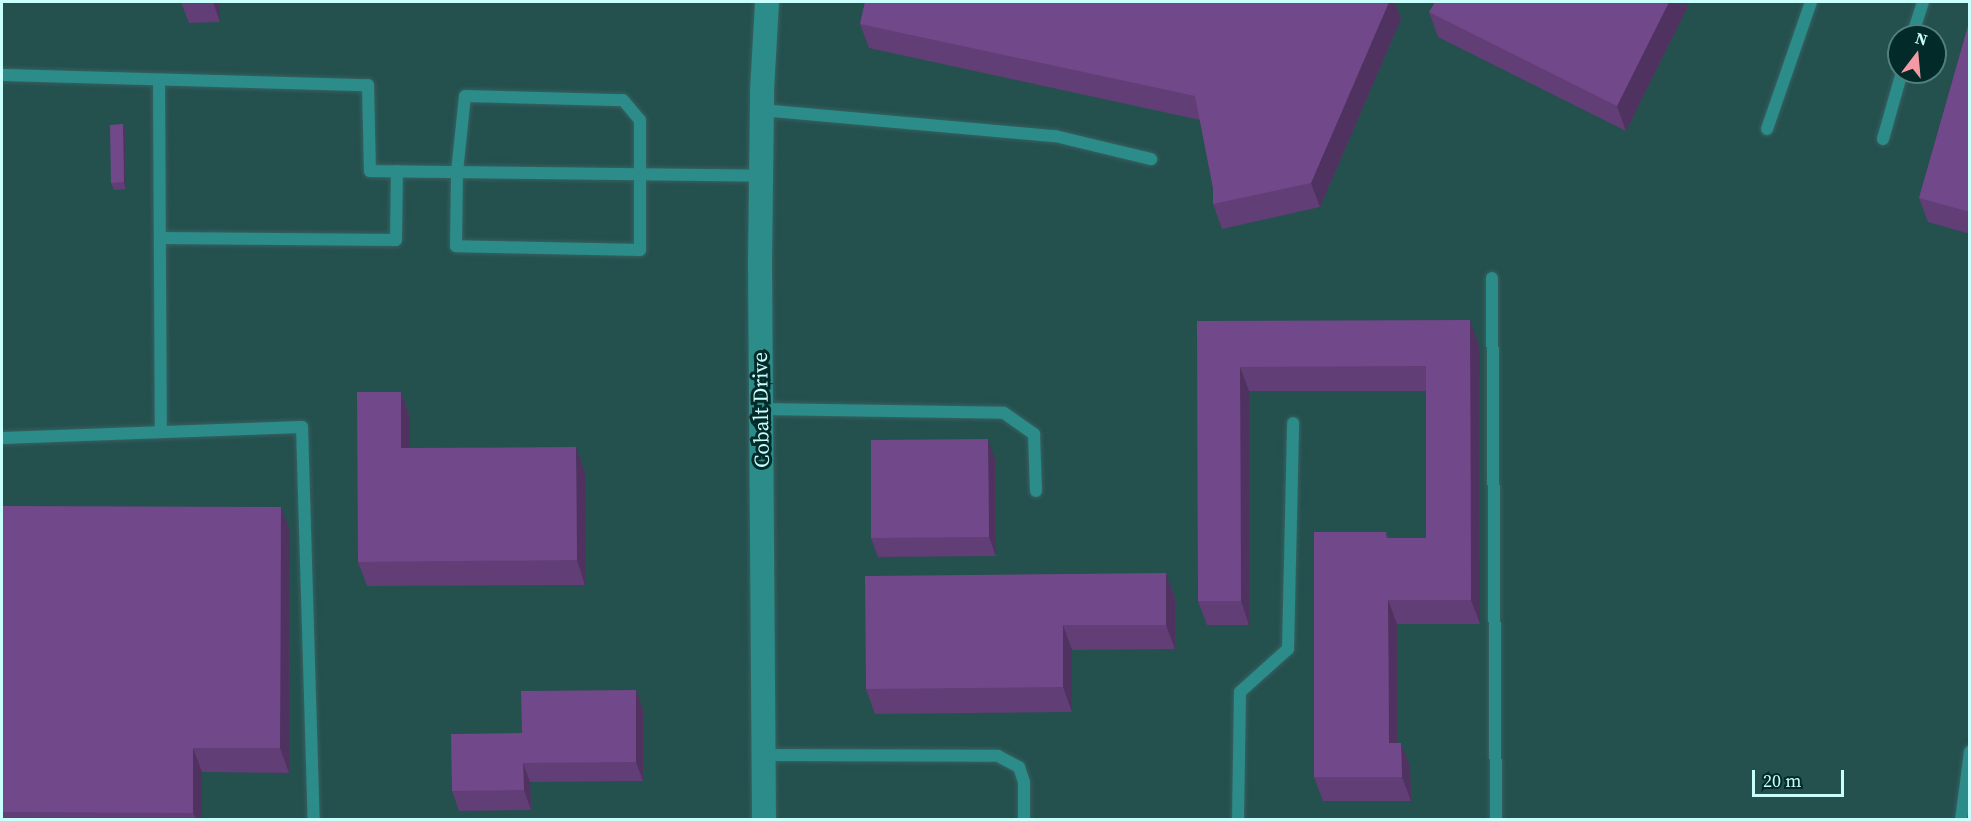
<!DOCTYPE html>
<style>
body{margin:0}
#map{position:relative;width:1971px;height:821px;overflow:hidden;background:#1d4442;font-family:"Source Serif 4",serif}
div>[style]{position:absolute}
.built>*{inset:0;background:#24504e}
.roads{filter:drop-shadow(0 0 2px #356160) drop-shadow(0 0 2px #356160)}
.service>*{height:12px;margin:-6px;padding:0 6px;transform-origin:6px;border-radius:6px;background:#2b8c89}
.minor>*{height:24px;margin:-12px;padding:0 12px;transform-origin:12px;border-radius:12px;background:#2b8c89}
.wall>*{inset:0;background:#613e76}
.shaded-wall>*{inset:0;background:#4f3260}
.building>*{inset:0;background:#714889}
span{translate:-50% -50%;white-space:nowrap;text-align:center;line-height:1.15;-webkit-text-stroke:6px #012a29;paint-order:stroke}
.street-label{font-size:21px;color:#c8fefb}
.frame{position:absolute;inset:0;border:3px solid #c8fefb;pointer-events:none}
.north{position:absolute;left:1887px;top:24px;width:60px;height:60px;box-sizing:border-box;background:#012a29;border:2px solid #517f7d;border-radius:50%;rotate:16deg;font-size:16px;font-weight:700;line-height:24px;text-align:center;color:#c8fefb}
.north::after{content:'';display:block;margin:auto;width:21px;height:27px;background:#f49aa5;clip-path:polygon(50% 0,100% 100%,50% 72%,0 100%)}
.scale{position:absolute;left:1752px;top:770px;width:92px;height:27px;box-sizing:border-box;border:3px solid #c8fefb;border-top:0;padding-left:8px;font-size:18px;line-height:21px;white-space:nowrap;color:#c8fefb;-webkit-text-stroke:4px #012a29;paint-order:stroke}
</style>
<div id="map">
<div class="built">
<div style="clip-path:polygon(evenodd,2px 2px,1969px 2px,1969px 819px,2px 819px,2px 2px,1899px 36px,1935px 36px,1935px 72px,1899px 72px,1899px 36px)"></div>
</div>
<div class="roads">
<div class="service">
<div style="left:1912px;top:36px;width:36px;rotate:-72deg"></div>
<div style="left:2px;top:75px;width:366px;rotate:1.6deg"></div>
<div style="left:368px;top:85px;width:86px;rotate:88.7deg"></div>
<div style="left:370px;top:171px;width:391px;rotate:0.7deg"></div>
<div style="left:159px;top:80px;width:352px;rotate:89.7deg"></div>
<div style="left:465px;top:96px;width:158px;rotate:1.5deg"></div>
<div style="left:623px;top:100px;width:26px;rotate:50deg"></div>
<div style="left:640px;top:120px;width:130px;rotate:90deg"></div>
<div style="left:640px;top:250px;width:184px;rotate:-178.8deg"></div>
<div style="left:456px;top:246px;width:74px;rotate:-89.2deg"></div>
<div style="left:457px;top:172px;width:76px;rotate:-84deg"></div>
<div style="left:761px;top:110px;width:295px;rotate:5.1deg"></div>
<div style="left:1055px;top:136px;width:99px;rotate:13.5deg"></div>
<div style="left:1767px;top:129px;width:134px;rotate:-70.9deg"></div>
<div style="left:1883px;top:139px;width:70px;rotate:-74.2deg"></div>
<div style="left:160px;top:238px;width:236px;rotate:0.5deg"></div>
<div style="left:396px;top:240px;width:69px;rotate:-89.2deg"></div>
<div style="left:1492px;top:278px;width:542px;rotate:89.58deg"></div>
<div style="left:761px;top:409px;width:243px;rotate:0.9deg"></div>
<div style="left:1004px;top:413px;width:37px;rotate:35deg"></div>
<div style="left:1034px;top:434px;width:57px;rotate:88deg"></div>
<div style="left:2px;top:438px;width:300px;rotate:-2.1deg"></div>
<div style="left:302px;top:427px;width:393px;rotate:88.3deg"></div>
<div style="left:764px;top:755px;width:234px;rotate:0.2deg"></div>
<div style="left:998px;top:756px;width:24px;rotate:28deg"></div>
<div style="left:1019px;top:767px;width:16px;rotate:72deg"></div>
<div style="left:1024px;top:782px;width:38px;rotate:90deg"></div>
<div style="left:1238px;top:820px;width:128px;rotate:-89.1deg"></div>
<div style="left:1240px;top:692px;width:64px;rotate:-41.9deg"></div>
<div style="left:1288px;top:649px;width:226px;rotate:-88.7deg"></div>
<div style="left:1961px;top:820px;width:69px;rotate:-82.5deg"></div>
</div>
<div class="minor">
<div style="left:764px;top:820px;width:556px;rotate:-90.41deg"></div>
<div style="left:760px;top:264px;width:174px;rotate:-89.3deg"></div>
<div style="left:762px;top:90px;width:88px;rotate:-86.7deg"></div>
</div>
</div>
<div class="wall">
<div style="clip-path:polygon(181px 2px,220px 2px,220px 22px,189px 23px)"></div>
<div style="clip-path:polygon(865px 2px,1395px 2px,1401px 19px,1320px 207px,1222px 229px,1213px 204px,1213px 188px,1200px 120px,869px 48px,860px 24px)"></div>
<div style="clip-path:polygon(1690px 2px,1626px 131px,1438px 37px,1429px 12px)"></div>
<div style="clip-path:polygon(1970px 19px,1970px 234px,1928px 222px,1919px 198px)"></div>
<div style="clip-path:polygon(123px 124px,125px 131px,126px 189px,114px 190px,111px 183px)"></div>
<div style="clip-path:polygon(1197px 321px,1479px 345px,1480px 624px,1397px 624px,1397px 743px,1401px 743px,1410px 767px,1411px 801px,1323px 801px,1314px 777px,1386px 532px,1388px 538px,1426px 538px,1426px 391px,1249px 391px,1249px 625px,1207px 625px,1198px 601px)"></div>
<div style="clip-path:polygon(401px 392px,410px 417px,410px 448px,585px 472px,585px 585px,367px 586px,358px 562px)"></div>
<div style="clip-path:polygon(995px 459px,996px 556px,878px 557px,871px 538px)"></div>
<div style="clip-path:polygon(2px 506px,290px 531px,289px 773px,202px 772px,202px 819px,2px 819px)"></div>
<div style="clip-path:polygon(1166px 573px,1175px 598px,1175px 649px,1072px 650px,1072px 712px,875px 714px,866px 689px)"></div>
<div style="clip-path:polygon(636px 690px,643px 710px,643px 781px,530px 782px,531px 810px,459px 811px,452px 791px,522px 733px)"></div>
</div>
<div class="shaded-wall">
<div style="clip-path:polygon(213px 2px,220px 2px,220px 22px)"></div>
<div style="clip-path:polygon(1389px 2px,1395px 2px,1401px 19px,1320px 207px,1311px 183px)"></div>
<div style="clip-path:polygon(1669px 2px,1690px 2px,1626px 131px,1617px 106px)"></div>
<div style="clip-path:polygon(123px 124px,125px 131px,126px 189px,124px 182px)"></div>
<div style="clip-path:polygon(1470px 320px,1479px 345px,1480px 624px,1471px 600px)"></div>
<div style="clip-path:polygon(1240px 367px,1249px 391px,1249px 625px,1241px 601px)"></div>
<div style="clip-path:polygon(401px 392px,410px 417px,410px 473px,401px 448px)"></div>
<div style="clip-path:polygon(988px 439px,995px 459px,996px 556px,989px 537px)"></div>
<div style="clip-path:polygon(576px 447px,585px 472px,585px 585px,577px 560px)"></div>
<div style="clip-path:polygon(281px 507px,290px 531px,289px 773px,280px 748px)"></div>
<div style="clip-path:polygon(1166px 573px,1175px 598px,1175px 649px,1166px 625px)"></div>
<div style="clip-path:polygon(1388px 600px,1397px 624px,1397px 767px,1389px 743px)"></div>
<div style="clip-path:polygon(1063px 625px,1072px 650px,1072px 712px,1063px 687px)"></div>
<div style="clip-path:polygon(636px 690px,643px 710px,643px 781px,636px 762px)"></div>
<div style="clip-path:polygon(1401px 743px,1410px 767px,1411px 801px,1402px 777px)"></div>
<div style="clip-path:polygon(193px 748px,202px 772px,202px 819px,196px 819px,193px 813px)"></div>
<div style="clip-path:polygon(523px 763px,530px 782px,531px 810px,524px 790px)"></div>
</div>
<div class="building">
<div style="clip-path:polygon(865px 2px,1389px 2px,1311px 183px,1213px 204px,1213px 188px,1195px 96px,860px 24px)"></div>
<div style="clip-path:polygon(1435px 2px,1669px 2px,1617px 106px,1429px 12px)"></div>
<div style="clip-path:polygon(1970px 19px,1970px 212px,1919px 198px)"></div>
<div style="clip-path:polygon(123px 124px,124px 182px,111px 183px,110px 125px)"></div>
<div style="clip-path:polygon(1470px 320px,1471px 600px,1388px 600px,1389px 743px,1401px 743px,1402px 777px,1314px 777px,1314px 532px,1386px 532px,1386px 538px,1426px 538px,1426px 366px,1240px 367px,1241px 601px,1198px 601px,1197px 321px)"></div>
<div style="clip-path:polygon(357px 392px,401px 392px,401px 448px,576px 447px,577px 560px,358px 562px)"></div>
<div style="clip-path:polygon(988px 439px,989px 537px,871px 538px,871px 440px)"></div>
<div style="clip-path:polygon(2px 506px,281px 507px,280px 748px,193px 748px,193px 813px,2px 812px)"></div>
<div style="clip-path:polygon(1166px 573px,1166px 625px,1063px 625px,1063px 687px,866px 689px,865px 576px)"></div>
<div style="clip-path:polygon(636px 690px,636px 762px,523px 763px,524px 790px,452px 791px,451px 734px,522px 733px,521px 691px)"></div>
</div>
<div class="street-label">
<span style="left:761px;top:410px;rotate:-91deg">Cobalt Drive</span>
</div>
<div class="frame"></div>
<div class="north">N</div>
<div class="scale">20 m</div>
</div>
